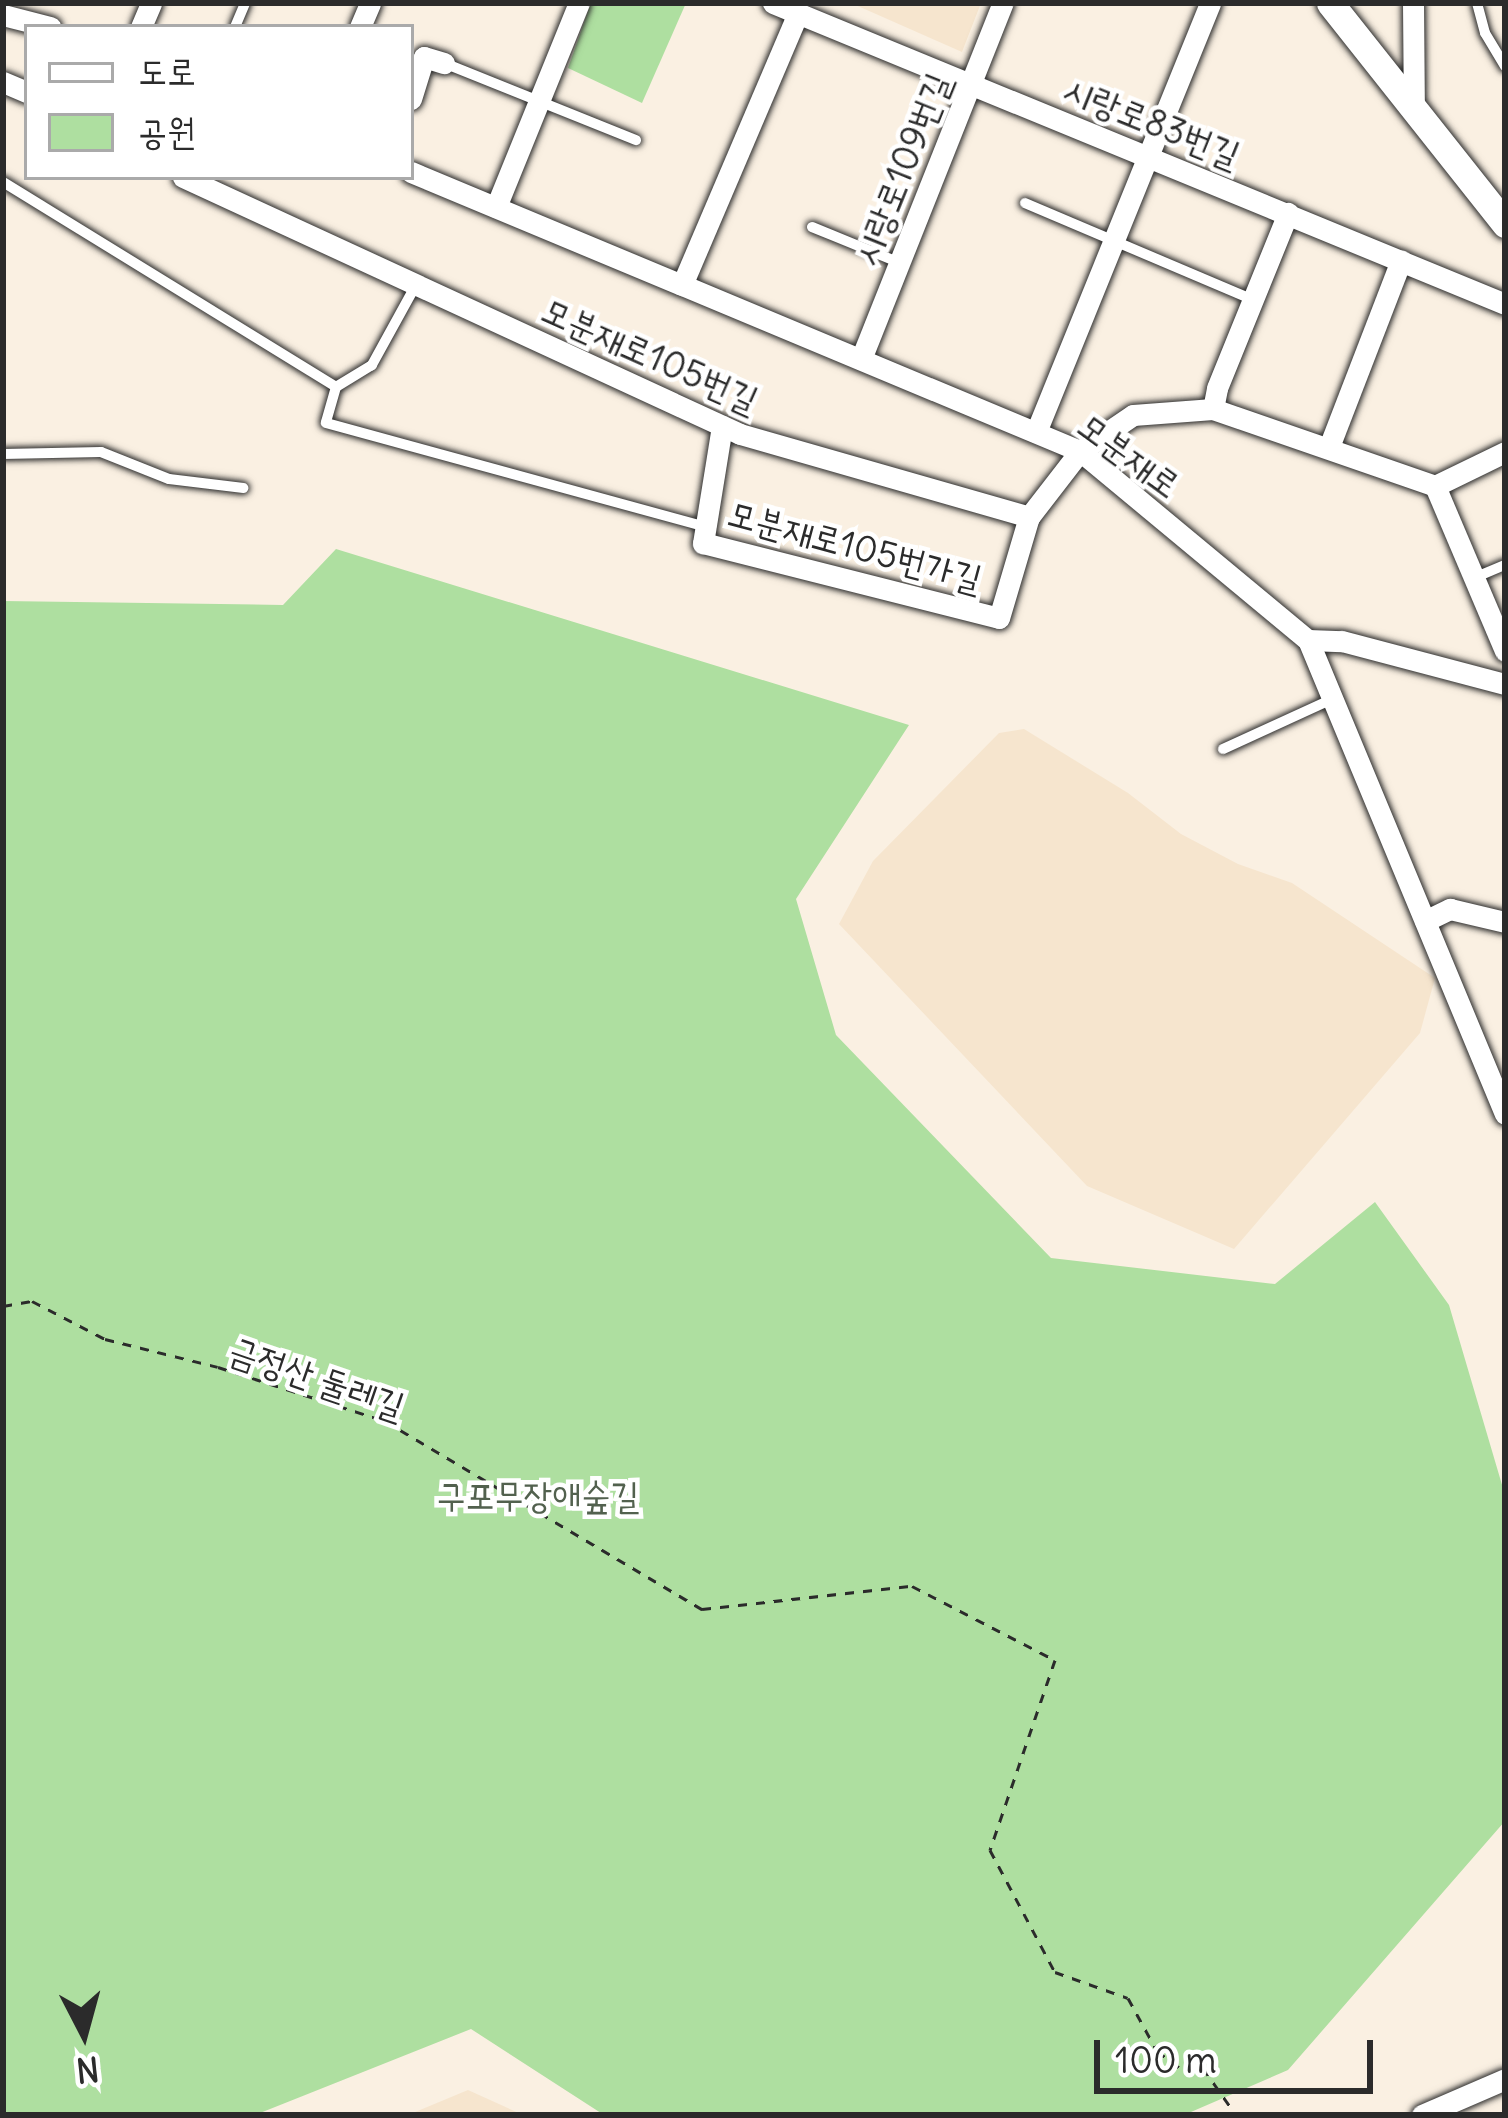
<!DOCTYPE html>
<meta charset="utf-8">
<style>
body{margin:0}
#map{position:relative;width:1508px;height:2118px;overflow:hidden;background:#faf0e2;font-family:Delius,"Poor Story",sans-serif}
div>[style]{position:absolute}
.built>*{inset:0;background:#f6e5ce}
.green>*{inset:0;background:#aedfa0}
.path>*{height:3px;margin-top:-1.5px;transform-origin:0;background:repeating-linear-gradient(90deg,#2b2b2b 0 9px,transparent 0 18px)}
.roads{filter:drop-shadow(0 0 3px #2b2b2b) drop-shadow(0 0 3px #2b2b2b)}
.service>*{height:10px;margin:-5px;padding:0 5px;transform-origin:5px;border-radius:5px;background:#fff}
.minor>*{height:21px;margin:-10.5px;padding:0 10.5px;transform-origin:10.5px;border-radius:10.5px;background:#fff}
.secondary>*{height:27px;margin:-13.5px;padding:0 13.5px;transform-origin:13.5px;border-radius:13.5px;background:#fff}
span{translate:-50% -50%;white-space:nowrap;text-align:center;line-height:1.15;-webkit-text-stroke:9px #fff;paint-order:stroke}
.street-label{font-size:36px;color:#2b2b2b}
.park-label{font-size:36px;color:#52614e}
.frame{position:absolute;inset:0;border:6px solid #2b2b2b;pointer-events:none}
.legend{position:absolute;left:24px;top:24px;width:390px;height:156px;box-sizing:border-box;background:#fff;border:3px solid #aaa;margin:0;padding:15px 21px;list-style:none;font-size:36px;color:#2b2b2b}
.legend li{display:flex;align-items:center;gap:24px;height:60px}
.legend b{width:60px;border:3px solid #aaa}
.north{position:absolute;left:24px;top:1974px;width:120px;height:120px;-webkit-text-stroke:9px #fff;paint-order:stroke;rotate:174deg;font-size:33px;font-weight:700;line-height:48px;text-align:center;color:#2b2b2b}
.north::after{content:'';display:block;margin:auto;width:42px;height:54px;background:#2b2b2b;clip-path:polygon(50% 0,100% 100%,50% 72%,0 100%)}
.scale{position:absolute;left:1094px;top:2040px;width:279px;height:54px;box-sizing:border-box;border:6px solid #2b2b2b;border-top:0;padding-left:15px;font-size:36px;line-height:42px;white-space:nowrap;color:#2b2b2b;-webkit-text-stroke:9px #fff;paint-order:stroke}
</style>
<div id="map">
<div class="built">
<div style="clip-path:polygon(851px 3px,981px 3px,962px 52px)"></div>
<div style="clip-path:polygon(1024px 729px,1128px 793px,1181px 834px,1238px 864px,1292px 883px,1435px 978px,1420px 1033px,1234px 1249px,1087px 1186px,839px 924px,873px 861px,999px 733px)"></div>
<div style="clip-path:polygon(468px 2090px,523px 2115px,408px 2115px)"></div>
</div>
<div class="green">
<div style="clip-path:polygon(591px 3px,686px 3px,642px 103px,568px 68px)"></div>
<div style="clip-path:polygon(336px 549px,909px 725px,796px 899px,836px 1035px,1051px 1258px,1275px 1284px,1375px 1202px,1449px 1305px,1505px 1495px,1505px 1821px,1288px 2070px,1184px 2115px,604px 2115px,471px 2029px,255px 2115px,3px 2115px,3px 601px,283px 605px)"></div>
</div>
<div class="path">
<div style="left:3px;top:1306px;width:29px;rotate:-10deg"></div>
<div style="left:32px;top:1301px;width:82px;rotate:27.5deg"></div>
<div style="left:105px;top:1339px;width:116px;rotate:13.9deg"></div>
<div style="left:218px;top:1367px;width:176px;rotate:17.9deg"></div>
<div style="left:385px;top:1421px;width:369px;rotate:30.7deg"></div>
<div style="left:702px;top:1609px;width:211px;rotate:-6.3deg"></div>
<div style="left:912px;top:1586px;width:161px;rotate:27.4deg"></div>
<div style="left:1055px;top:1660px;width:201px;rotate:108.9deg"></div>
<div style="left:990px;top:1850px;width:138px;rotate:62deg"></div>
<div style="left:1055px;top:1972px;width:77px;rotate:19.6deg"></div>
<div style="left:1128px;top:1998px;width:60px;rotate:61.3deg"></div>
<div style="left:1157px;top:2051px;width:35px;rotate:37deg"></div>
<div style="left:1185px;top:2072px;width:18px;rotate:-13deg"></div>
<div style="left:1203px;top:2068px;width:57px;rotate:54.9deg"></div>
</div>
<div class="roads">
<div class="service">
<div style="left:1477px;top:3px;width:31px;rotate:75deg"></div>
<div style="left:1485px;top:33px;width:39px;rotate:59deg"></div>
<div style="left:235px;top:27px;width:26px;rotate:-67deg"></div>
<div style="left:444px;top:63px;width:207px;rotate:21.9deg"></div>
<div style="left:3px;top:182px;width:391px;rotate:31.6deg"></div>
<div style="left:1025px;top:203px;width:248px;rotate:23deg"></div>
<div style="left:812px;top:227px;width:95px;rotate:22.2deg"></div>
<div style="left:417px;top:283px;width:94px;rotate:118.8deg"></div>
<div style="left:372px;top:365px;width:42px;rotate:148.6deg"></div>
<div style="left:336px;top:387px;width:37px;rotate:106deg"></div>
<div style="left:326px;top:423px;width:394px;rotate:15.3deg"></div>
<div style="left:3px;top:454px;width:98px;rotate:-1.2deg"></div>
<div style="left:101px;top:452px;width:73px;rotate:21.7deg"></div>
<div style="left:169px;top:479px;width:75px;rotate:6.9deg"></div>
<div style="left:1474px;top:578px;width:34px;rotate:-23deg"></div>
<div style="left:1223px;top:749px;width:120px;rotate:-24.6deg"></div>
</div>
<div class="minor">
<div style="left:773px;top:3px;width:791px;rotate:22.35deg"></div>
<div style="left:1413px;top:3px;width:107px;rotate:89.5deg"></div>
<div style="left:3px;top:15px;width:49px;rotate:14.3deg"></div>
<div style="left:141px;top:27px;width:26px;rotate:-67deg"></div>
<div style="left:360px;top:27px;width:26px;rotate:-67deg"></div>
<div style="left:3px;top:82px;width:26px;rotate:23deg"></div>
<div style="left:411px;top:99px;width:44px;rotate:-72.8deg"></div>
<div style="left:424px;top:57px;width:21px;rotate:17deg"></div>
<div style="left:411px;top:172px;width:725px;rotate:22.64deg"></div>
<div style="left:1080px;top:451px;width:296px;rotate:39.7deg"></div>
<div style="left:1308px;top:640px;width:513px;rotate:67.43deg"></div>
<div style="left:183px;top:177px;width:613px;rotate:24.77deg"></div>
<div style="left:740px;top:434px;width:301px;rotate:16deg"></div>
<div style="left:1029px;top:517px;width:83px;rotate:-52.3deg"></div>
<div style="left:1080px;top:451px;width:64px;rotate:-34.2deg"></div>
<div style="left:1133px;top:415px;width:80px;rotate:-4.3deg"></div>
<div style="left:1213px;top:409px;width:235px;rotate:19.1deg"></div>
<div style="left:1435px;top:486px;width:78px;rotate:-25.9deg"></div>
<div style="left:496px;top:207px;width:220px;rotate:-67.9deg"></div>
<div style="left:682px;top:285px;width:296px;rotate:-66.9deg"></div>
<div style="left:861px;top:359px;width:383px;rotate:-68.3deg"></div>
<div style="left:1213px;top:409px;width:21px;rotate:-79deg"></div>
<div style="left:1217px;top:388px;width:189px;rotate:-67.9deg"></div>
<div style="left:722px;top:426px;width:119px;rotate:99.2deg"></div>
<div style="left:703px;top:543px;width:305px;rotate:14.2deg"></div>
<div style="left:999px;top:618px;width:105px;rotate:-73.5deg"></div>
<div style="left:1036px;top:432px;width:463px;rotate:-67.9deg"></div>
<div style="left:1329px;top:447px;width:200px;rotate:-68.9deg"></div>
<div style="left:1435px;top:486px;width:179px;rotate:67deg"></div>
<div style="left:1308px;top:640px;width:34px;rotate:2deg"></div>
<div style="left:1342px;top:641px;width:169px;rotate:14.8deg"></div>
<div style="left:1425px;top:921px;width:28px;rotate:-26deg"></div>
<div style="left:1450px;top:909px;width:57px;rotate:13.3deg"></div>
<div style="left:1422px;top:2115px;width:90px;rotate:-23.4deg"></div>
</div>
<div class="secondary">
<div style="left:1330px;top:3px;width:282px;rotate:51.6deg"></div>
</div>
</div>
<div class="street-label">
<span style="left:1152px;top:122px;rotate:22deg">시랑로83번길</span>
<span style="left:902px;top:169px;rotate:-68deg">시랑로109번길</span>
<span style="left:650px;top:355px;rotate:24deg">모분재로105번길</span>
<span style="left:1129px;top:455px;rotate:36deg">모분재로</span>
<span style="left:855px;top:546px;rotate:15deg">모분재로105번가길</span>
<span style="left:317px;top:1378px;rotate:19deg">금정산 둘레길</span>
</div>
<div class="park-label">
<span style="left:538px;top:1496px">구포무장애숲길</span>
</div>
<div class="frame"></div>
<ul class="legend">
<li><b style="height:15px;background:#fff"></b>도로</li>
<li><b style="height:33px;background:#aedfa0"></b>공원</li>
</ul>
<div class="north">N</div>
<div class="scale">100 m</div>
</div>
